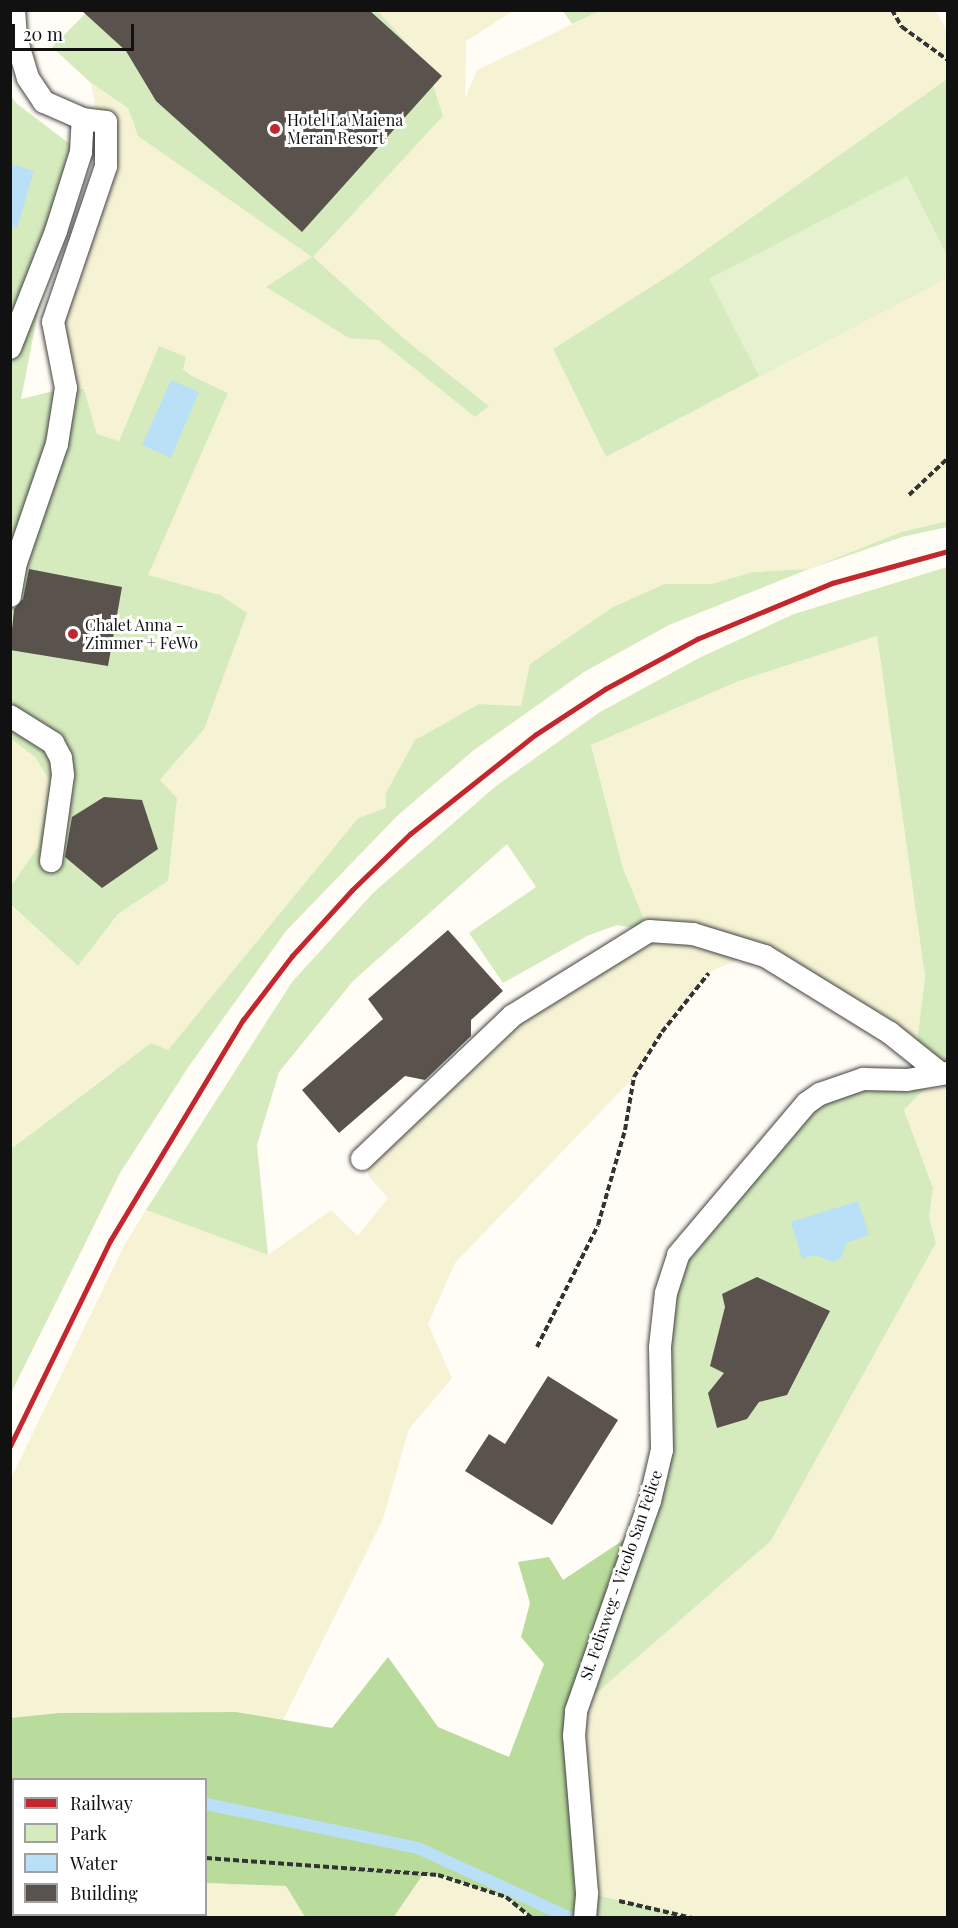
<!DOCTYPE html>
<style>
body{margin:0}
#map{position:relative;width:958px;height:1928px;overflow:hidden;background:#fffdf5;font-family:"Playfair Display",serif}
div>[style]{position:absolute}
.farmland>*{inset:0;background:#f6f3d4}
.green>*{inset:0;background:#d5ebbd}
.forest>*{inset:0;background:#b9dc9c}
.pitch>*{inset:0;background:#e6f2cf}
.water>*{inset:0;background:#b9e0f7}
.stream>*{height:12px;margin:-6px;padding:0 6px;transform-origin:6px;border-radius:6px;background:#b9e0f7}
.building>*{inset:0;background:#5a524d}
.path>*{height:4px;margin-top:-2px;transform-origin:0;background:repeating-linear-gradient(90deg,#333 0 6px,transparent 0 9px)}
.roads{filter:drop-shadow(0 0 2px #444) drop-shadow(0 0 2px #444)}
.lane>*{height:22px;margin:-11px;padding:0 11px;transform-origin:11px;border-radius:11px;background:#fff}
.rail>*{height:4.5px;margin:-2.25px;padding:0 2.25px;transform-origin:2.25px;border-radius:2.25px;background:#c4262e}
.dots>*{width:16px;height:16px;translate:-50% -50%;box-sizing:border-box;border:3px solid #fff;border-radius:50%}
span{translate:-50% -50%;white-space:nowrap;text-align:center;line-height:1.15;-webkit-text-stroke:6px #fff;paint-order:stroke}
.poi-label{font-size:16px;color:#111}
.left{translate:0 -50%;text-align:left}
.street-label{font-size:16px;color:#111}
.frame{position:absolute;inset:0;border:12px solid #111;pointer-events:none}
.legend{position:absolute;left:12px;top:1778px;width:195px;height:138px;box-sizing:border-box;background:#fff;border:2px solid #a0a0a0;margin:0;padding:8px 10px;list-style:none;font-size:18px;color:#111}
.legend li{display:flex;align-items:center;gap:12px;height:30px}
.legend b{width:30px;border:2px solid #a0a0a0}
.scale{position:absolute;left:12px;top:24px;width:122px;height:27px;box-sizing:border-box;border:3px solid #111;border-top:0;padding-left:8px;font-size:18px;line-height:21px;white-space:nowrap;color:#111;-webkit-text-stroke:4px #fff;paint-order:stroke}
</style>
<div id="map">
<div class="farmland">
<div style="clip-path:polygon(evenodd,378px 11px,513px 11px,466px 41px,465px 98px,477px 70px,600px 11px,936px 11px,947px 31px,947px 79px,676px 271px,553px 349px,606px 457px,947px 278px,947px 521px,901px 532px,809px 569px,753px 572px,711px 584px,665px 584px,521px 706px,479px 704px,386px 808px,358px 818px,168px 1050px,113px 1071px,11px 1149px,10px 905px,78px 966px,118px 914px,168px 881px,160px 780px,204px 729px,220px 595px,147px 575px,228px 393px,192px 376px,159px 347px,119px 441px,97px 434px,84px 389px,66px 388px,53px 322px,106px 166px,91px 83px,128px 108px,138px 136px,426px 64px,378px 11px,402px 337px,488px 405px,474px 416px,379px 340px,402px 337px)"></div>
<div style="clip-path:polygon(877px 636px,925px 978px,916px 1051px,753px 953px,710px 972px,662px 1032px,634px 1077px,455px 1263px,428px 1324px,452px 1378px,409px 1429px,383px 1519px,283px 1720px,236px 1712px,59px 1713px,11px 1718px,11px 1478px,125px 1244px,146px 1210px,268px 1255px,331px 1210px,358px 1236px,388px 1198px,370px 1178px,362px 1159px,512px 1016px,649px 931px,623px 868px,591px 745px,739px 681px)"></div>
<div style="clip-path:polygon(11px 739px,35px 757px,50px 781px,38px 847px,11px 886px)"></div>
<div style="clip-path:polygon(940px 1073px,947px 1073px,947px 1917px,692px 1917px,587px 1893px,576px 1711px,771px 1541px,936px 1243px,929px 1217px,933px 1188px,904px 1110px)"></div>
<div style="clip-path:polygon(10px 1873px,14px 1914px,206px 1914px,206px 1883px,286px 1886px,305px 1917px,11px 1917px)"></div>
<div style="clip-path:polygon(438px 1875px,506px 1897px,532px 1917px,393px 1918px,422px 1876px)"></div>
</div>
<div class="green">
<div style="clip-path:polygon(88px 11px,378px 11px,426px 64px,443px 116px,313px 257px,402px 337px,489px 406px,475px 417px,379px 340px,349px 338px,266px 287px,312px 257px,138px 136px,128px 108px,91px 83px,52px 47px)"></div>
<div style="clip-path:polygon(563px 11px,600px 11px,572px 24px)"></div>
<div style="clip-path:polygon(947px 79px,947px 278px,606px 457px,553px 349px,676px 271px)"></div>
<div style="clip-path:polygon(10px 95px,16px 103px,71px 145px,21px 399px,66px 388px,84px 389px,97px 434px,119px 441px,159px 346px,186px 357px,183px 369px,192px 376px,228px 393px,148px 575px,220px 595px,247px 613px,204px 729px,160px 780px,177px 798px,168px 881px,118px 914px,78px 966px,11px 905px,11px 886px,38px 847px,50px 781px,35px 757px,11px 739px)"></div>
<div style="clip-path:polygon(947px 521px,947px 527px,902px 537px,809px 569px,669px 625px,584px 672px,474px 750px,397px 816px,286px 931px,189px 1066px,120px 1173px,11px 1393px,11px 1149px,151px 1043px,168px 1050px,358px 818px,386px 808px,386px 793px,415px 740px,479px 704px,521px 706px,530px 664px,613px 607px,665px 584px,711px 584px,753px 572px,809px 569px,901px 532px)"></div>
<div style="clip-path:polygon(947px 567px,947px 1073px,940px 1073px,904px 1110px,933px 1188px,929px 1217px,936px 1243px,771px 1541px,576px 1711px,650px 1501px,678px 1255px,807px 1103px,940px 1072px,916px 1051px,925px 977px,877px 636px,739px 681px,591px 745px,623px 868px,649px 931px,617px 925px,587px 936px,503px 983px,469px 933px,536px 887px,507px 844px,353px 981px,279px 1072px,257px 1145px,268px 1255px,146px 1210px,292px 982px,374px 892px,496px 786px,600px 712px,699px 658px,794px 614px)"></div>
<div style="clip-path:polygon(587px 1893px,692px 1917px,585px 1918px)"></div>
</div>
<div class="forest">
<div style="clip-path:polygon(640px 1529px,584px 1685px,585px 1917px,532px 1917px,506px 1897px,438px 1875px,422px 1876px,393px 1918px,305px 1917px,286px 1886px,206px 1883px,206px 1780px,14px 1780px,13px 1874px,11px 1873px,10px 1718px,59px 1713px,236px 1712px,332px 1728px,388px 1657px,438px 1727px,509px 1757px,544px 1664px,521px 1637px,530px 1603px,518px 1562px,549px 1557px,563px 1580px)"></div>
</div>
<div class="pitch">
<div style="clip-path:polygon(907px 176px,947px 255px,947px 278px,759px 376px,709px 279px)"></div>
</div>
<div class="water">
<div style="clip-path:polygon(11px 164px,34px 171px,17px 228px,11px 226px)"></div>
<div style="clip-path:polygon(171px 380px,199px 392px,171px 458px,142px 445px)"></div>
<div style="clip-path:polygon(858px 1201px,869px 1235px,846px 1243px,841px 1258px,833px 1262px,815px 1255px,802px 1259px,791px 1222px)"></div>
</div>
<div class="stream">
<div style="left:10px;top:1804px;width:4px"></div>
<div style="left:206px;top:1804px;width:217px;rotate:11.7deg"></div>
<div style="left:418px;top:1848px;width:167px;rotate:24.7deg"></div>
</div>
<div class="building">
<div style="clip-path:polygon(81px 10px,369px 10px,442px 76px,302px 232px,156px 101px,126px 51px)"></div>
<div style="clip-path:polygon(29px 569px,122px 587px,108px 666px,10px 650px,14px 609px,23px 599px)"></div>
<div style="clip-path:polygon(104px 797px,142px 800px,158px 849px,102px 888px,65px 857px,72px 817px)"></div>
<div style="clip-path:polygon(448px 930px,503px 991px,471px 1020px,471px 1036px,425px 1080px,405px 1076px,339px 1133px,302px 1090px,383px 1019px,368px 999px)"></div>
<div style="clip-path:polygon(757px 1277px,830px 1311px,787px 1395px,759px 1402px,747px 1419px,717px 1428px,708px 1393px,724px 1373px,710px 1366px,725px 1307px,722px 1294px)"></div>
<div style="clip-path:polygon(548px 1376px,618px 1420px,552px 1525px,465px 1471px,489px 1434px,505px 1444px)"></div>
</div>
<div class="path">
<div style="left:892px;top:10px;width:20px;rotate:60deg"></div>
<div style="left:902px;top:27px;width:57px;rotate:35.7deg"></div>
<div style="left:909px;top:495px;width:54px;rotate:-43.5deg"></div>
<div style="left:537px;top:1347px;width:136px;rotate:-63.4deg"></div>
<div style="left:598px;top:1225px;width:99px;rotate:-74.1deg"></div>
<div style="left:625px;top:1130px;width:54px;rotate:-80.4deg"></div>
<div style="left:634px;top:1077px;width:53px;rotate:-58.1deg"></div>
<div style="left:662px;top:1032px;width:75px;rotate:-51.5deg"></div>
<div style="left:206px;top:1858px;width:233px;rotate:4.2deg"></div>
<div style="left:438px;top:1875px;width:71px;rotate:17.9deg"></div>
<div style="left:506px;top:1897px;width:33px;rotate:39deg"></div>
<div style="left:10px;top:1866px;width:4px"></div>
<div style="left:619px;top:1901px;width:75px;rotate:13.1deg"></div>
</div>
<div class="roads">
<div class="lane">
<div style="left:10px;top:348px;width:126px;rotate:-68.5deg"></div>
<div style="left:56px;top:231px;width:83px;rotate:-72.4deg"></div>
<div style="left:81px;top:152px;width:33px;rotate:-87deg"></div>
<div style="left:10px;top:596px;width:34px;rotate:-80deg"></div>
<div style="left:16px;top:563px;width:126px;rotate:-71deg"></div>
<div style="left:57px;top:444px;width:57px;rotate:-80.9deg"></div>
<div style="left:66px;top:388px;width:67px;rotate:-101.1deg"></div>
<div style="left:53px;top:322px;width:165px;rotate:-71.2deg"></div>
<div style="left:106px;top:166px;width:44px;rotate:-90deg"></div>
<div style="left:106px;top:122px;width:23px;rotate:-173deg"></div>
<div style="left:83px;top:119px;width:43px;rotate:-156.4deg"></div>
<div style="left:44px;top:102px;width:29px;rotate:-124deg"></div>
<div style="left:28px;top:78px;width:42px;rotate:-106.7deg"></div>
<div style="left:16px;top:38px;width:28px;rotate:-94deg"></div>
<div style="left:10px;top:716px;width:51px;rotate:32.1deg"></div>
<div style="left:53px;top:743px;width:17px;rotate:62deg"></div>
<div style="left:61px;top:758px;width:17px;rotate:83deg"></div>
<div style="left:63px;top:775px;width:87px;rotate:97.9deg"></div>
<div style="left:362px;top:1159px;width:207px;rotate:-43.6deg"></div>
<div style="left:512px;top:1016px;width:161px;rotate:-31.8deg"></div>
<div style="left:649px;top:931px;width:44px;rotate:3.9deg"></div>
<div style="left:693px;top:934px;width:75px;rotate:17deg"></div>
<div style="left:765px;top:956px;width:147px;rotate:31.6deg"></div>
<div style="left:890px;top:1033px;width:64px;rotate:38.7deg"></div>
<div style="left:585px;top:1918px;width:25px;rotate:-85deg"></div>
<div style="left:587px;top:1893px;width:158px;rotate:-94.7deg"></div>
<div style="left:574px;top:1736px;width:25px;rotate:-85deg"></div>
<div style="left:576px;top:1711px;width:223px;rotate:-70.6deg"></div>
<div style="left:650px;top:1501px;width:52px;rotate:-76.8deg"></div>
<div style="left:662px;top:1450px;width:103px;rotate:-91.1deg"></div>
<div style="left:660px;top:1347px;width:54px;rotate:-83.7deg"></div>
<div style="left:666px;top:1293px;width:40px;rotate:-72deg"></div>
<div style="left:678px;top:1255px;width:199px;rotate:-49.7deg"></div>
<div style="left:807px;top:1103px;width:16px;rotate:-35deg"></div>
<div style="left:820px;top:1094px;width:46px;rotate:-19.2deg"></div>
<div style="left:863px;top:1079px;width:44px;rotate:1.3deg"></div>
<div style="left:907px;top:1080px;width:42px;rotate:-9.7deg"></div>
</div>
</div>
<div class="rail">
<div style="left:10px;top:1446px;width:228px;rotate:-64deg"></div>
<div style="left:110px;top:1241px;width:258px;rotate:-59deg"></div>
<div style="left:243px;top:1020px;width:81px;rotate:-52.6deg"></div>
<div style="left:292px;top:956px;width:89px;rotate:-47.7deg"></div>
<div style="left:352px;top:890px;width:81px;rotate:-44deg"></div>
<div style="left:410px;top:834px;width:159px;rotate:-38.4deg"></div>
<div style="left:535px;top:735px;width:84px;rotate:-33.3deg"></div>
<div style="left:605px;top:689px;width:105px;rotate:-28.5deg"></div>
<div style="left:697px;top:639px;width:146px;rotate:-22.5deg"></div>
<div style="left:832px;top:583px;width:120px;rotate:-15.4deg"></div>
</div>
<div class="dots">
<div style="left:275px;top:129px;background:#c4262e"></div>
<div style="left:73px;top:634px;background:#c4262e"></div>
</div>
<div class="poi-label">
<span class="left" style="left:287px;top:129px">Hotel La Maiena<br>Meran Resort</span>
<span class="left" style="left:85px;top:634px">Chalet Anna -<br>Zimmer + FeWo</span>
</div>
<div class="street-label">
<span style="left:621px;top:1575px;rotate:-71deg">St. Felixweg - Vicolo San Felice</span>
</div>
<div class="frame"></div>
<ul class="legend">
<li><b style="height:8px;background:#c4262e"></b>Railway</li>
<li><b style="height:16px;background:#d5ebbd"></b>Park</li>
<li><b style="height:16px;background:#b9e0f7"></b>Water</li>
<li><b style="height:16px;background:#5a524d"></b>Building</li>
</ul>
<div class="scale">20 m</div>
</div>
